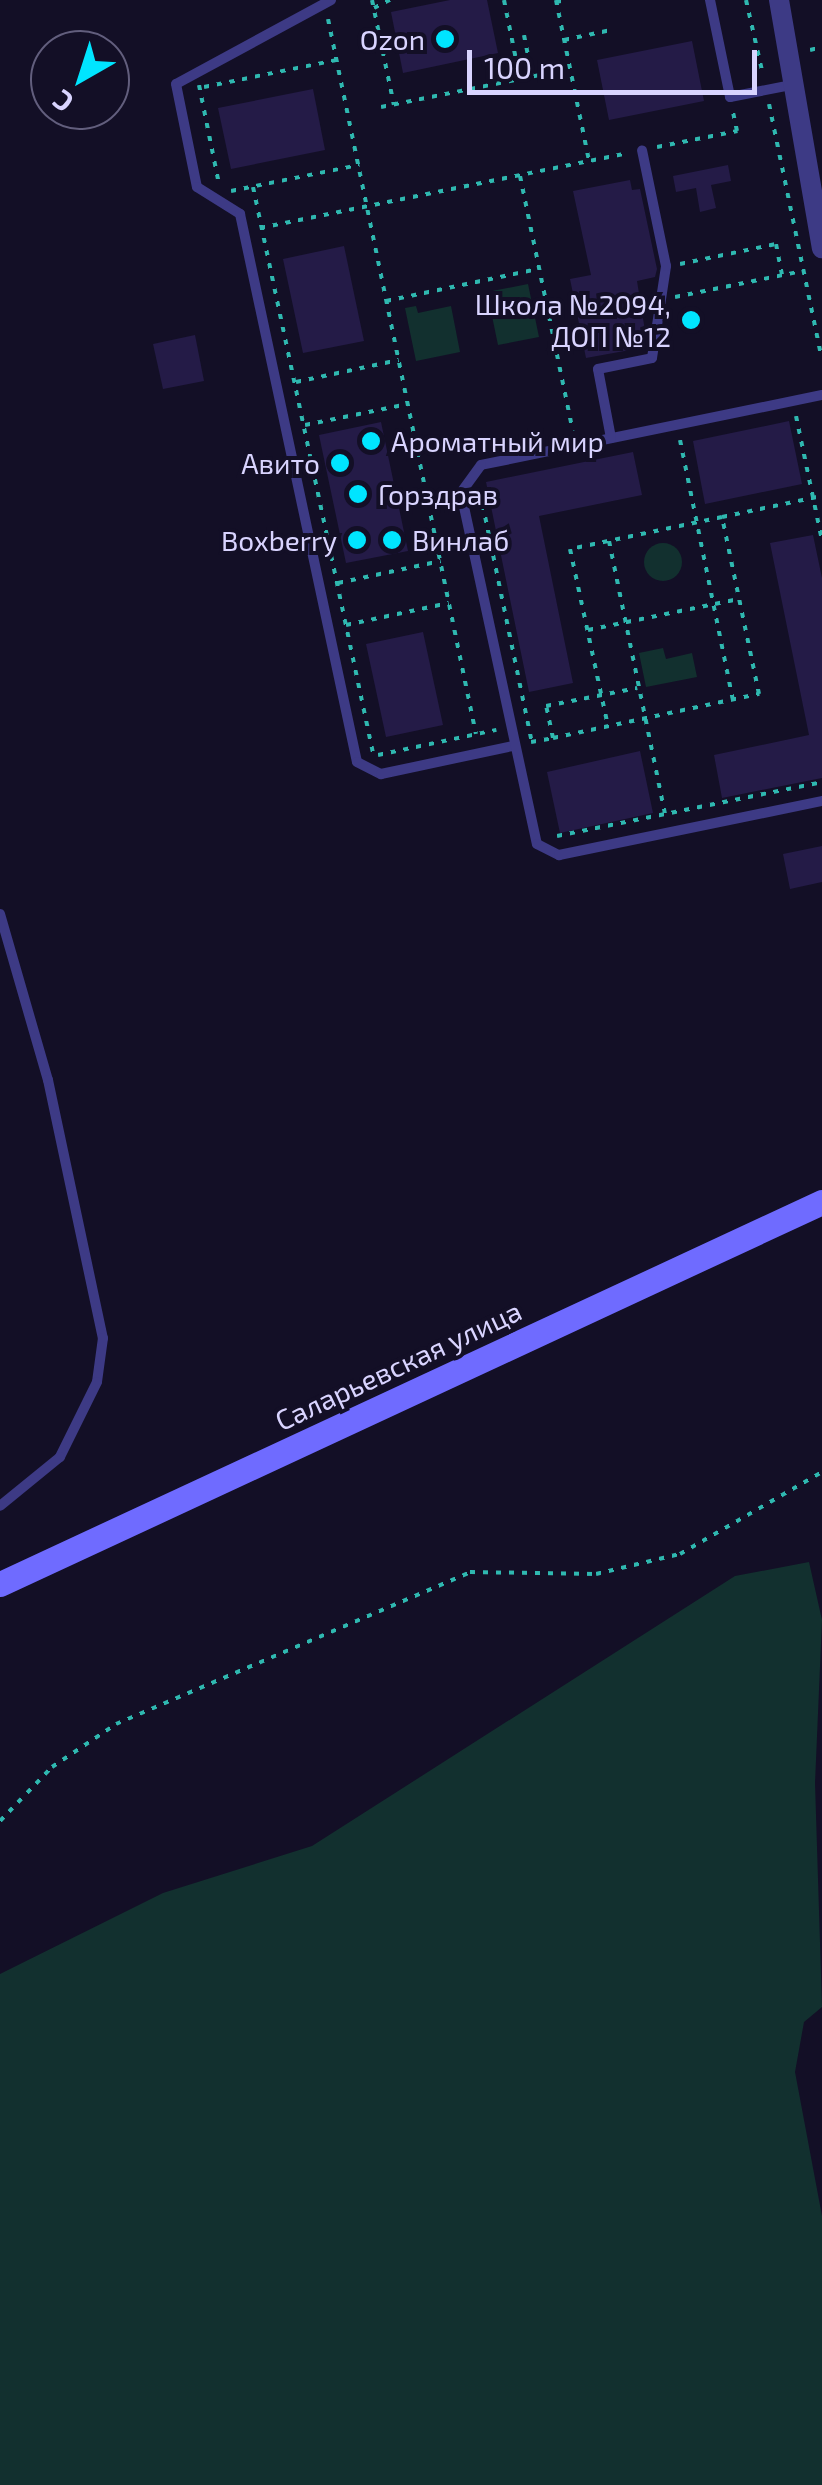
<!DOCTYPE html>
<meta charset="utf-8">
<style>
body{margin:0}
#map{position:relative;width:822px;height:2485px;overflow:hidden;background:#130f26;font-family:"Exo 2",sans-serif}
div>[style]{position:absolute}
.green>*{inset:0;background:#12302f}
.round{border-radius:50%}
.building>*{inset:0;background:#241b47}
.path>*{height:4px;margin-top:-2px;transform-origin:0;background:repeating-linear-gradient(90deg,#2fb8b0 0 5px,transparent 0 13px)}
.lane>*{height:10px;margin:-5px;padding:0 5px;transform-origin:5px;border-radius:5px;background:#3d3a85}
.street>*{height:20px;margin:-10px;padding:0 10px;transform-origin:10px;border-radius:10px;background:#3d3a85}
.secondary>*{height:25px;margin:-12.5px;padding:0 12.5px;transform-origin:12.5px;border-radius:12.5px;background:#6f6bff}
.dots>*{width:28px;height:28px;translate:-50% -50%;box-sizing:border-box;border:5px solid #130f26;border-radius:50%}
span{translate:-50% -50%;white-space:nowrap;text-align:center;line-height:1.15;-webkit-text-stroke:8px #130f26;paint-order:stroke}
.poi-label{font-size:28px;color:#d9d4ff}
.right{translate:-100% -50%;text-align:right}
.left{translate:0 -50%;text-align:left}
.street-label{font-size:28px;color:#d9d4ff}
.north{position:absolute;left:30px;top:30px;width:100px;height:100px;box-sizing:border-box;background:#130f26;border:2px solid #625e7d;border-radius:50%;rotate:219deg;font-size:28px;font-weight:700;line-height:40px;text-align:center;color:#d9d4ff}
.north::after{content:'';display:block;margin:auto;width:35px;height:45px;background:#00e5ff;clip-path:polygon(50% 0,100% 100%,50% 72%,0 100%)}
.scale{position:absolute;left:467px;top:50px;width:290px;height:45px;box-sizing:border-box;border:5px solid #d9d4ff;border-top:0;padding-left:12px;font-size:30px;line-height:35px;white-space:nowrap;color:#d9d4ff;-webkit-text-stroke:8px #130f26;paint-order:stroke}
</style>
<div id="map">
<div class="green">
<div style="clip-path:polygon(528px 284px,539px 337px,498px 345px,487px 292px)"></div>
<div style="clip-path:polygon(416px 306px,418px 313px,451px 306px,460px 352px,416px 361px,405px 308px)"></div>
<div class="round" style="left:644px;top:543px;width:38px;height:38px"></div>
<div style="clip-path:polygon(663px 648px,666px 659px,692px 653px,697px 677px,646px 687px,639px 653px)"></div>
<div style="clip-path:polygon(809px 1562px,822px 1620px,815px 1783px,822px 2007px,804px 2022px,795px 2072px,822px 2216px,822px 2485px,0 2485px,0 1974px,163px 1893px,312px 1846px,735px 1576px)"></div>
</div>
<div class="building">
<div style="clip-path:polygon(450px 0,487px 0,498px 53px,403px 73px,391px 12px)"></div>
<div style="clip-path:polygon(692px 41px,704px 101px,609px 120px,597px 60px)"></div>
<div style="clip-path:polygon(313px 89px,325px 150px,231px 169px,218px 108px)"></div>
<div style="clip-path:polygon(728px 165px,731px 181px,711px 185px,716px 208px,700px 212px,696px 188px,676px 192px,673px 176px)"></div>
<div style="clip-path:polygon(630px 180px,632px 190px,640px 189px,657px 269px,655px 277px,637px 281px,646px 337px,641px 348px,586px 358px,570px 279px,591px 275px,573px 191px)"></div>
<div style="clip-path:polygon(344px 246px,364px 341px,303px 353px,283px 259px)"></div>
<div style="clip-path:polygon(195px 335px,204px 381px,163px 389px,153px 344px)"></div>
<div style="clip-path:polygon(789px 421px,802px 484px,705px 504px,693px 441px)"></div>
<div style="clip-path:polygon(381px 422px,408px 551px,346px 563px,319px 435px)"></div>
<div style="clip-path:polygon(633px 452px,642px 495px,539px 516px,573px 683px,529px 692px,486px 482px)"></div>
<div style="clip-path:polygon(813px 535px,822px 578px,822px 778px,722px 798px,714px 755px,809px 735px,770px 543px)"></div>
<div style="clip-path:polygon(423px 632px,443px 725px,386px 737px,366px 644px)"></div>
<div style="clip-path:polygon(640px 751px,653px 813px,560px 833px,547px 772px)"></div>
<div style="clip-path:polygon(822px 846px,822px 882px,790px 889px,783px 854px)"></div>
</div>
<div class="path">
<div style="left:372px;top:0;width:107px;rotate:78.2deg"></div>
<div style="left:504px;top:0;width:81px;rotate:78.6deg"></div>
<div style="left:556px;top:0;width:164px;rotate:78.4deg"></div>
<div style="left:746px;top:0;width:77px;rotate:77.2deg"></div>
<div style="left:556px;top:2px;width:10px;rotate:-11deg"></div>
<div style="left:374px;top:8px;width:18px;rotate:-27deg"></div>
<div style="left:328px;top:19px;width:730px;rotate:78.31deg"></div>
<div style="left:524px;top:35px;width:42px;rotate:79deg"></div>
<div style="left:564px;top:40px;width:48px;rotate:-12deg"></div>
<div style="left:810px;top:50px;width:12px;rotate:-14deg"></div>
<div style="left:199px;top:85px;width:101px;rotate:78.6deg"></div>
<div style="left:204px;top:87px;width:136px;rotate:-11.5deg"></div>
<div style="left:769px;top:104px;width:260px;rotate:78.3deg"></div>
<div style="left:381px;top:107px;width:193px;rotate:-11.4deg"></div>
<div style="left:657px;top:147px;width:82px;rotate:-11.3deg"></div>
<div style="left:737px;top:131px;width:19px;rotate:-102deg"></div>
<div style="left:520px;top:176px;width:260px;rotate:78.3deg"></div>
<div style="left:253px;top:187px;width:579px;rotate:78.03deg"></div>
<div style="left:231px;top:191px;width:131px;rotate:-11.5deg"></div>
<div style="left:260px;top:228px;width:376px;rotate:-11.5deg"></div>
<div style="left:680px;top:264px;width:98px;rotate:-11.8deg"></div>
<div style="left:776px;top:244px;width:32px;rotate:79deg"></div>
<div style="left:675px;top:297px;width:131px;rotate:-11.5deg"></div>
<div style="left:386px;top:301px;width:155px;rotate:-11.9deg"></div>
<div style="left:296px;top:382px;width:105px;rotate:-12.1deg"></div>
<div style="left:796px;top:416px;width:127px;rotate:78.2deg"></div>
<div style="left:305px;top:425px;width:105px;rotate:-11.5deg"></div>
<div style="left:680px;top:440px;width:265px;rotate:78.5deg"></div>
<div style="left:480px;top:492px;width:255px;rotate:78.3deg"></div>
<div style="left:722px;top:517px;width:102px;rotate:-11.9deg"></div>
<div style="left:609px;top:541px;width:279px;rotate:78.4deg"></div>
<div style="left:338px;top:583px;width:105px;rotate:-12.1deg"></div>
<div style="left:346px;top:625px;width:105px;rotate:-12.1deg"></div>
<div style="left:588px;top:630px;width:154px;rotate:-11.6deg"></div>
<div style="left:553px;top:738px;width:33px;rotate:-102deg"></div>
<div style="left:546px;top:706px;width:93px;rotate:-11.2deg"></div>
<div style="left:531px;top:742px;width:22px;rotate:-10deg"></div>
<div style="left:553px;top:738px;width:211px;rotate:-12.1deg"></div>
<div style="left:759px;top:694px;width:181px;rotate:-101.8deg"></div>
<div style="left:722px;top:517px;width:155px;rotate:168.1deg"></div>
<div style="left:570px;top:549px;width:181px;rotate:77.9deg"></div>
<div style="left:378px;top:755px;width:121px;rotate:-12deg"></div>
<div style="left:557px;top:836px;width:270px;rotate:-11.5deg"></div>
<div style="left:0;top:1821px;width:75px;rotate:-46.1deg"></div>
<div style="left:52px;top:1767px;width:77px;rotate:-33.9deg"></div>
<div style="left:116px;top:1724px;width:385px;rotate:-23.2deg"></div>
<div style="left:470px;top:1572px;width:126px;rotate:0.9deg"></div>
<div style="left:596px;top:1574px;width:86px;rotate:-13.4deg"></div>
<div style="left:680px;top:1554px;width:164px;rotate:-30deg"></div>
</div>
<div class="lane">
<div style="left:331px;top:0;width:176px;rotate:151.5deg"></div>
<div style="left:176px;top:84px;width:105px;rotate:78.5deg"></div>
<div style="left:197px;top:187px;width:51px;rotate:32.1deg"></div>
<div style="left:240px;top:214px;width:560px;rotate:77.95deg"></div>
<div style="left:357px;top:762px;width:27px;rotate:27deg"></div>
<div style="left:381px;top:774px;width:135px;rotate:-12deg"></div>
<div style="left:710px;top:0;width:99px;rotate:78.3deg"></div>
<div style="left:730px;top:97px;width:67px;rotate:-11.1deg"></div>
<div style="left:822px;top:395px;width:348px;rotate:168.4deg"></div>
<div style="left:481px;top:465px;width:34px;rotate:126deg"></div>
<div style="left:461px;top:493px;width:359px;rotate:77.8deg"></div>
<div style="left:537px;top:844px;width:25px;rotate:27deg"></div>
<div style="left:559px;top:855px;width:268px;rotate:-11.6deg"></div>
<div style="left:611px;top:438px;width:70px;rotate:-100.7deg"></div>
<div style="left:598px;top:369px;width:55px;rotate:-11.5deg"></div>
<div style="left:652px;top:358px;width:93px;rotate:-81.3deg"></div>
<div style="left:666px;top:266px;width:118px;rotate:-101.7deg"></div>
<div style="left:0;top:914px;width:173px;rotate:73.9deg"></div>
<div style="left:48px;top:1080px;width:264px;rotate:78deg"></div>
<div style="left:103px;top:1338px;width:44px;rotate:97.8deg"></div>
<div style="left:97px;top:1382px;width:84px;rotate:116.3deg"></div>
<div style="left:60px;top:1457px;width:77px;rotate:140.8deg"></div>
</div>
<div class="street">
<div style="left:779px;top:0;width:252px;rotate:80.2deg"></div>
</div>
<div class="secondary">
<div style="left:0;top:1584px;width:906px;rotate:-24.93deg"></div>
</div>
<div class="dots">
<div style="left:445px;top:39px;background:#00e5ff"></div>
<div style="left:691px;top:320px;background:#00e5ff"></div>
<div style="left:371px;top:441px;background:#00e5ff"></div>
<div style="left:340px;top:463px;background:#00e5ff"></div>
<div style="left:358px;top:494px;background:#00e5ff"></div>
<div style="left:357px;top:540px;background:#00e5ff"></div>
<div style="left:392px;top:540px;background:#00e5ff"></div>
</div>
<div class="poi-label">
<span class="right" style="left:425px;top:39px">Ozon</span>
<span class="right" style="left:671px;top:320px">Школа №2094,<br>ДОП №12</span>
<span class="left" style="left:391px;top:441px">Ароматный мир</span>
<span class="right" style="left:320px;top:463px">Авито</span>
<span class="left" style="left:378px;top:494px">Горздрав</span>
<span class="right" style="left:337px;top:540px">Boxberry</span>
<span class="left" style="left:412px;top:540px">Винлаб</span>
</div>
<div class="street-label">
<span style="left:398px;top:1365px;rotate:-25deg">Саларьевская улица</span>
</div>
<div class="north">С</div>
<div class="scale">100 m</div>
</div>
